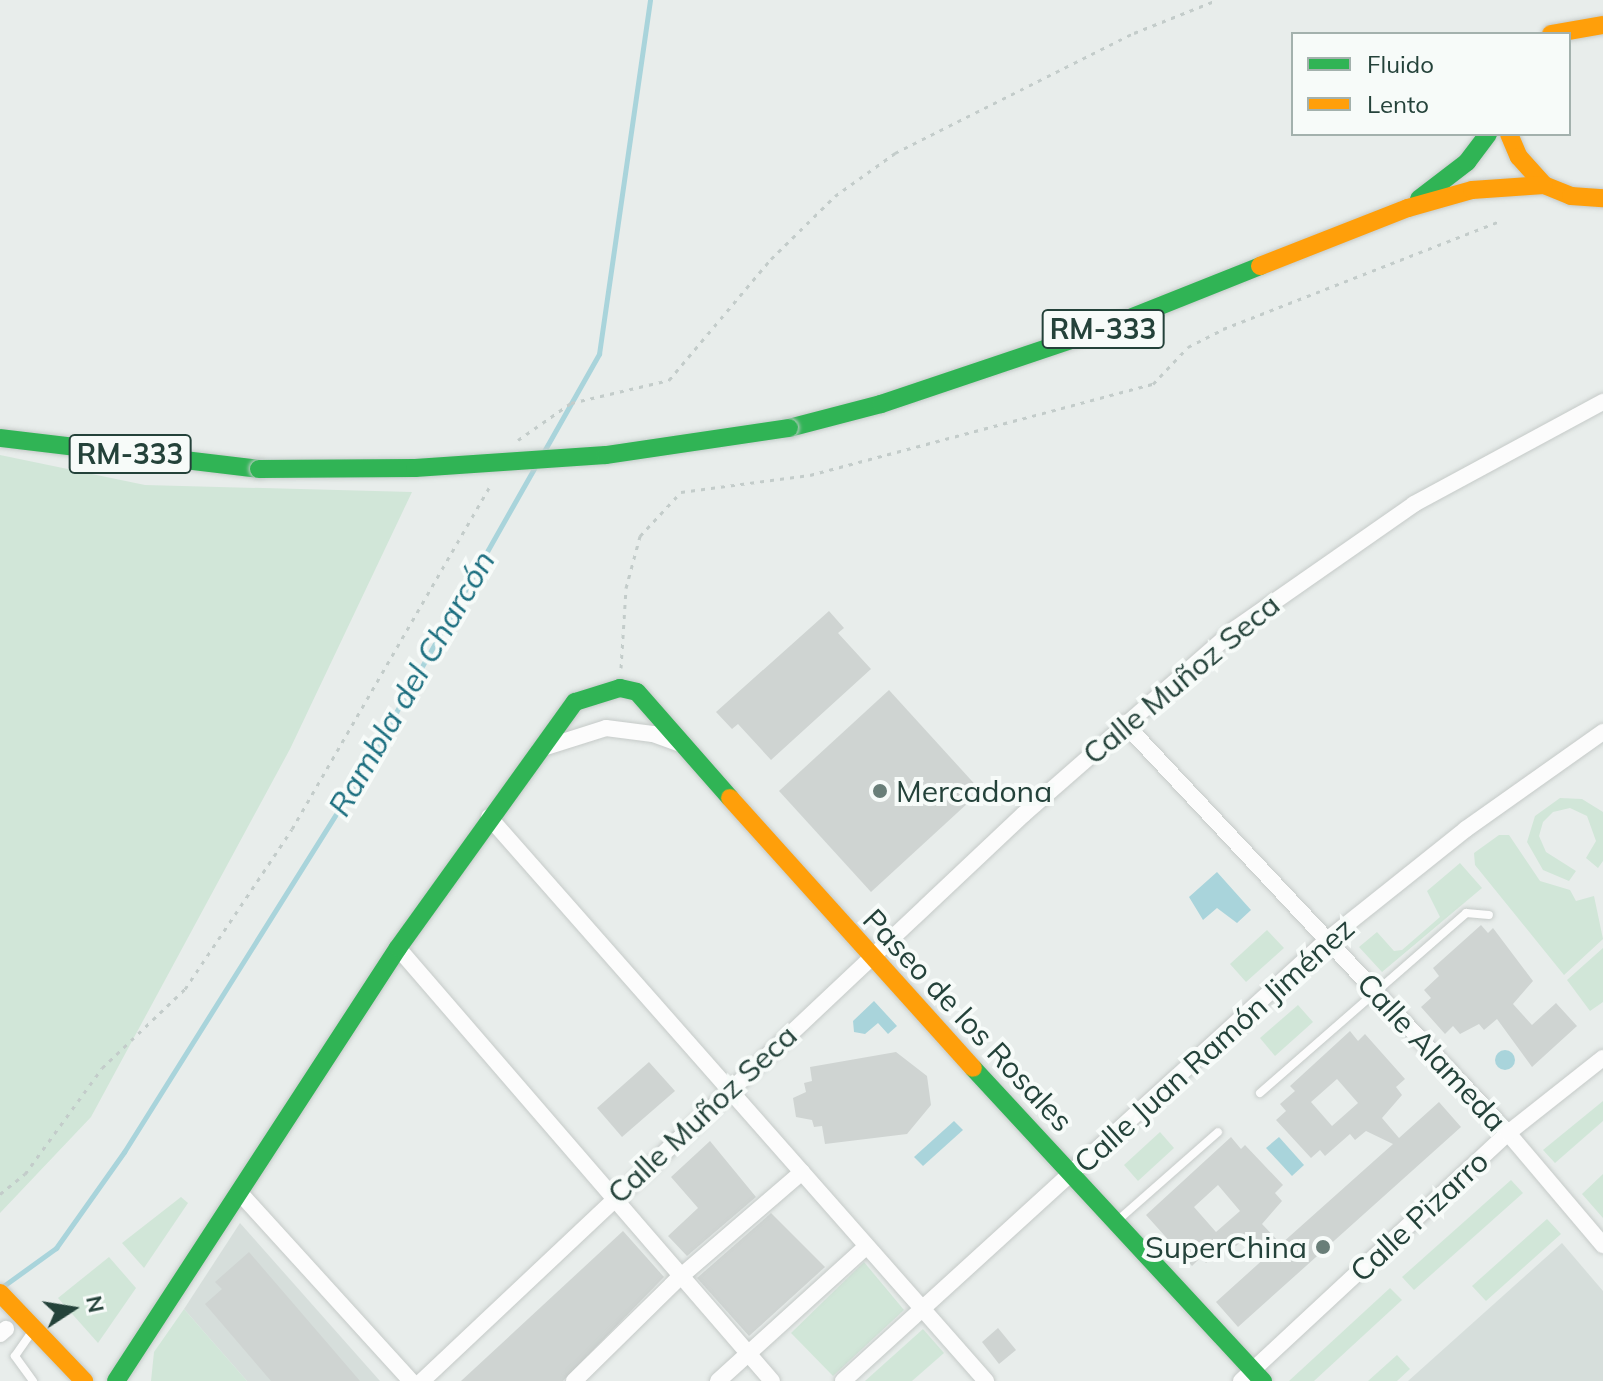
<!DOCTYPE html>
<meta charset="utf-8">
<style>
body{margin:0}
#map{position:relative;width:1603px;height:1381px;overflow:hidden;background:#e8edeb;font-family:Mulish,sans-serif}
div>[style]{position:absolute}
.built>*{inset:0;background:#d6dedb}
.green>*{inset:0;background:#d1e6d8}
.water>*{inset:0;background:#a9d4db}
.round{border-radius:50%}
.stream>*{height:5px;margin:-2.5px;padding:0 2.5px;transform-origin:2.5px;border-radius:2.5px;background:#a9d4db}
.building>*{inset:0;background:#cfd4d2}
.path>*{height:3px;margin-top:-1.5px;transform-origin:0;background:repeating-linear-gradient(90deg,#c3ccca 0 4px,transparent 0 10px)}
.roads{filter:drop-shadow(0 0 2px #c5cac8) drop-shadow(0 0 2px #c5cac8)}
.lane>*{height:8px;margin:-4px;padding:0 4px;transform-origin:4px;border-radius:4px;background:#fcfcfc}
.street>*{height:16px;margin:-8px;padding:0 8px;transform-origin:8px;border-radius:8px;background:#fcfcfc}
.fast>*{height:18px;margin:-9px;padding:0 9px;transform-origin:9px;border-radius:9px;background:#30b455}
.slow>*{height:18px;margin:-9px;padding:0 9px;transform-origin:9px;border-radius:9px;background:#ff9f0a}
.bridges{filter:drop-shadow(0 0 2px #c3ccc9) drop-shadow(0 0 2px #c3ccc9)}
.fast-bridge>*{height:18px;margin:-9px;padding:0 9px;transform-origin:9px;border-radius:9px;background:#30b455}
.dots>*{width:22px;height:22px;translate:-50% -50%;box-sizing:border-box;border:4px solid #f7fbf9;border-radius:50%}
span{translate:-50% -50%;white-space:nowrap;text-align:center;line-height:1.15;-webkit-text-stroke:8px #f7fbf9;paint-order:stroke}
.shield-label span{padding:2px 6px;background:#f7fbf9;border:2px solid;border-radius:6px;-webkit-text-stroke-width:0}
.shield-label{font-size:28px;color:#24423a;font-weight:700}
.street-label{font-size:30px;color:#24423a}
.poi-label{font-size:30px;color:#24423a}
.left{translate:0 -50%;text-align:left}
.right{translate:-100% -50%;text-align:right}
.water-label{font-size:32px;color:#1c6f80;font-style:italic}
.legend{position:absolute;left:1291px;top:32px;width:280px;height:104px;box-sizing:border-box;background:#f7fbf9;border:2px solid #a3b1ad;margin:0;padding:10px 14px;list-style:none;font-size:24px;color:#24423a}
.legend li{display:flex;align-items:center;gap:16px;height:40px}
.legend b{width:40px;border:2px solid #a3b1ad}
.north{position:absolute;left:32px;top:1269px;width:80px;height:80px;-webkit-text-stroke:6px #f7fbf9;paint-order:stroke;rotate:78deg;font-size:22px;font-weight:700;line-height:32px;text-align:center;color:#24423a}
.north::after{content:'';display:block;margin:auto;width:28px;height:36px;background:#24423a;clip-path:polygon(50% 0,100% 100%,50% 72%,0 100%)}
</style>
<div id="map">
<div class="built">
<div style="clip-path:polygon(240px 1223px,380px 1381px,247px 1381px,184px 1309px)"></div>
<div style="clip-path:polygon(1562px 1243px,1603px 1291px,1603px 1381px,1408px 1381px)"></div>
</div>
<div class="green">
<div style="clip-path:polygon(0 455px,145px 485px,412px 492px,290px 749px,91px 1117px,0 1213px)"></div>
<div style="clip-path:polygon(1560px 798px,1582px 799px,1603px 812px,1603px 861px,1598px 868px,1586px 858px,1596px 841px,1587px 816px,1570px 808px,1553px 812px,1543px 822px,1539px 836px,1546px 852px,1576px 871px,1569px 881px,1543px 870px,1527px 842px,1535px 816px)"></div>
<div style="clip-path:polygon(1499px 835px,1509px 835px,1540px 881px,1570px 890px,1576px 901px,1594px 896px,1603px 939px,1564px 975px,1475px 865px,1474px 853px)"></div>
<div style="clip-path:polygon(1460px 863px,1482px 888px,1382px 972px,1359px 947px,1377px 932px,1394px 951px,1402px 950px,1440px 917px,1427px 891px)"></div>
<div style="clip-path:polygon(1267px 930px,1284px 948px,1246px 982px,1230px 964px)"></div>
<div style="clip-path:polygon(1603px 948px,1603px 1002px,1590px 1011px,1567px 980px)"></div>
<div style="clip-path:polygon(1298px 1005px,1313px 1022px,1275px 1056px,1260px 1038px)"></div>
<div style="clip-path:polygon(1603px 1101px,1603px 1121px,1555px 1163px,1543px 1150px)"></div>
<div style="clip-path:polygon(1160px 1132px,1174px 1148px,1138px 1181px,1124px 1165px)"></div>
<div style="clip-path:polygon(1603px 1174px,1603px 1218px,1582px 1194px)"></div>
<div style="clip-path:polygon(1511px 1180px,1523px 1193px,1414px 1290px,1402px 1277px)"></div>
<div style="clip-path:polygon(181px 1197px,188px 1203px,144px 1268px,122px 1243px)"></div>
<div style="clip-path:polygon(1547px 1219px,1561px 1234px,1486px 1301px,1472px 1286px)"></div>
<div style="clip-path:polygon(109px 1257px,136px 1288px,98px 1343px,58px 1298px)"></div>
<div style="clip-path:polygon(864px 1262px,904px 1310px,833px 1376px,791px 1333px)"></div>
<div style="clip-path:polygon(1390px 1288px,1402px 1300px,1314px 1381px,1289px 1381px)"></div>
<div style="clip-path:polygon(184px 1309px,247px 1381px,151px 1381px,154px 1352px)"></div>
<div style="clip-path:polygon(923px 1329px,944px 1353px,912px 1381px,865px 1381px)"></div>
<div style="clip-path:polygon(1397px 1355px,1410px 1369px,1397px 1381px,1368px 1381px)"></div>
</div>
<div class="water">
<div style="clip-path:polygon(1217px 872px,1251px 910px,1237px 923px,1217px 908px,1203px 920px,1189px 897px)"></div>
<div style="clip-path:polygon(874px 1001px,897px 1026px,888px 1034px,878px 1023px,865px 1034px,854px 1032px,853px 1021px)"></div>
<div class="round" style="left:1495px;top:1050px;width:20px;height:20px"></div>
<div style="clip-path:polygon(954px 1121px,963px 1130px,923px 1166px,914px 1157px)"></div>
<div style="clip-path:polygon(1279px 1137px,1304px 1165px,1292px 1176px,1266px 1148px)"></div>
</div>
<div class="stream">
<div style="left:543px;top:453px;width:114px;rotate:-60.5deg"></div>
<div style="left:599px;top:354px;width:358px;rotate:-81.8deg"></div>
<div style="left:2px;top:1287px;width:67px;rotate:-35.8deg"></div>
<div style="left:56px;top:1248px;width:118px;rotate:-54.7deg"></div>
<div style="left:124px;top:1152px;width:444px;rotate:-57.9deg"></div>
<div style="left:360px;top:776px;width:354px;rotate:-60.5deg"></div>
</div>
<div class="building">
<div style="clip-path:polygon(829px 611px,844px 628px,838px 633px,871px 669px,771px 760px,738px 724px,732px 729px,716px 712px)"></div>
<div style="clip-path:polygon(889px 690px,981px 791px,871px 892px,779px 791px)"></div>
<div style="clip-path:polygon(1481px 925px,1488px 933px,1493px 928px,1533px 981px,1513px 1004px,1532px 1025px,1556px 1003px,1577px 1026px,1532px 1067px,1497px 1019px,1484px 1030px,1479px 1024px,1460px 1034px,1453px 1026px,1445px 1034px,1421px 1007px,1431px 998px,1424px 990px,1439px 976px,1433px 968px)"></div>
<div style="clip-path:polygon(evenodd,1350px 1031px,1358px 1041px,1365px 1034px,1405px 1079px,1396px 1087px,1402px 1095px,1382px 1118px,1399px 1138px,1439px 1102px,1461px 1127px,1238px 1327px,1216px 1302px,1267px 1256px,1249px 1235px,1236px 1246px,1231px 1241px,1206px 1263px,1201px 1257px,1192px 1266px,1146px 1215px,1231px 1137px,1241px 1149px,1245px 1145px,1283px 1185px,1275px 1193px,1282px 1201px,1262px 1224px,1281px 1244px,1393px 1144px,1366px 1131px,1355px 1140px,1350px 1134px,1325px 1156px,1320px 1150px,1311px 1158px,1276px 1120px,1286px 1111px,1280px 1104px,1295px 1091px,1290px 1086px,1350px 1031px,1337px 1079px,1358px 1103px,1332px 1126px,1311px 1102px,1337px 1079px,1350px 1031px,1218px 1185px,1240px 1211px,1216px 1232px,1194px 1207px,1218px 1185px)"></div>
<div style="clip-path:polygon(896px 1052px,927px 1076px,931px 1105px,907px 1134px,825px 1144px,822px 1126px,814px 1127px,812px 1120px,796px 1117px,793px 1098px,806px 1092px,804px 1083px,812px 1081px,810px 1067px)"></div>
<div style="clip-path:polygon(649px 1062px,675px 1091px,622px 1137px,597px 1108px)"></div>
<div style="clip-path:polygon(710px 1141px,756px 1197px,687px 1256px,668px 1236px,698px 1208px,671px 1177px)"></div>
<div style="clip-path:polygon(771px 1213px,825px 1267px,749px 1336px,697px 1278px)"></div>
<div style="clip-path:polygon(623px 1231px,664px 1277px,563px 1381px,461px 1381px)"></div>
<div style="clip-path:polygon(249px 1252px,360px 1381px,271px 1381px,205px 1304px,222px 1289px,215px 1282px)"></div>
<div style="clip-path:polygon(998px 1328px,1016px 1350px,999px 1364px,982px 1342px)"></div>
</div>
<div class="path">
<div style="left:518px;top:440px;width:65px;rotate:-34.9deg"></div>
<div style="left:571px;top:403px;width:101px;rotate:-13.2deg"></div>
<div style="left:669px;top:380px;width:158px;rotate:-49.9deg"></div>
<div style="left:771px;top:259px;width:90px;rotate:-44.5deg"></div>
<div style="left:835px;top:196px;width:74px;rotate:-35.6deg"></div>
<div style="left:895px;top:153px;width:267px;rotate:-26.7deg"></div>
<div style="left:1134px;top:33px;width:89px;rotate:-21.7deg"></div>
<div style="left:621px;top:668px;width:80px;rotate:-86.4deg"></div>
<div style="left:626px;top:588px;width:54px;rotate:-74.9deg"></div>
<div style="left:640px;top:536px;width:60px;rotate:-47deg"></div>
<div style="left:681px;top:492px;width:130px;rotate:-7.5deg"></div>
<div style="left:810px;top:475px;width:355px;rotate:-14.9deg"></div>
<div style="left:1153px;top:384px;width:51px;rotate:-46.6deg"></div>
<div style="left:1188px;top:347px;width:39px;rotate:-27deg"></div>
<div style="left:1223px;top:329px;width:297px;rotate:-21.3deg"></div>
<div style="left:0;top:1194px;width:32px;rotate:-39deg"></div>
<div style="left:25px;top:1174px;width:131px;rotate:-54deg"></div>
<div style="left:102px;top:1068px;width:115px;rotate:-43.6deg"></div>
<div style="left:185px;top:989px;width:192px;rotate:-56.2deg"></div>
<div style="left:292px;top:829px;width:397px;rotate:-60deg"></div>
</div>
<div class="roads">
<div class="lane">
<div style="left:1260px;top:1093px;width:274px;rotate:-41.1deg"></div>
<div style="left:1466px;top:913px;width:23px;rotate:5deg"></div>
<div style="left:1118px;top:1220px;width:133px;rotate:-41.3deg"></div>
<div style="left:33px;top:1381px;width:31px;rotate:-126deg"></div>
<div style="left:15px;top:1356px;width:32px;rotate:-55deg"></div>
</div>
<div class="street">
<div style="left:1124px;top:723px;width:562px;rotate:46.88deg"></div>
<div style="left:1508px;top:1133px;width:147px;rotate:49.7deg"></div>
<div style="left:540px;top:749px;width:69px;rotate:-17.7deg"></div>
<div style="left:606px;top:728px;width:47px;rotate:7.3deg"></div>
<div style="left:653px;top:734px;width:30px;rotate:20deg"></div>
<div style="left:489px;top:817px;width:752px;rotate:48.61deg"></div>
<div style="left:398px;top:948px;width:572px;rotate:49.18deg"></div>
<div style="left:239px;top:1192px;width:256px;rotate:47.7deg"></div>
<div style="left:0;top:1334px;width:8px;rotate:-40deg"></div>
<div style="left:422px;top:1381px;width:827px;rotate:-43.29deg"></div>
<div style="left:1024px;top:814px;width:281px;rotate:-41.2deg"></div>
<div style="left:1235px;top:629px;width:218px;rotate:-34.9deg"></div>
<div style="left:1414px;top:504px;width:215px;rotate:-28.4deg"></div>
<div style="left:574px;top:1381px;width:148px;rotate:-44.5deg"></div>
<div style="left:680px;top:1277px;width:161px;rotate:-40.7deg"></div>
<div style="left:718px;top:1381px;width:200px;rotate:-42.2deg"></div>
<div style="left:843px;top:1381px;width:655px;rotate:-42.34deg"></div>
<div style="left:1327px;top:940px;width:178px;rotate:-38.6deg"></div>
<div style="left:1466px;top:829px;width:168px;rotate:-35.3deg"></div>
<div style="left:1241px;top:1381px;width:364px;rotate:-42.9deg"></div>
<div style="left:1508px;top:1133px;width:121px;rotate:-38.3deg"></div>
</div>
<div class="fast">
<div style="left:1419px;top:199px;width:61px;rotate:-37.6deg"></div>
<div style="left:1467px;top:162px;width:35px;rotate:-53deg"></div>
<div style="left:789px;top:428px;width:95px;rotate:-14.6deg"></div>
<div style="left:881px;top:404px;width:223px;rotate:-18.6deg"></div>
<div style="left:1092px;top:333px;width:181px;rotate:-21.7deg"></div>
<div style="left:0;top:438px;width:261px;rotate:6.8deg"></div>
<div style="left:973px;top:1068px;width:427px;rotate:47.2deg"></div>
<div style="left:116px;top:1381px;width:517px;rotate:-56.93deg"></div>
<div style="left:398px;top:948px;width:303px;rotate:-54.3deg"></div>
<div style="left:575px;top:702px;width:47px;rotate:-17.3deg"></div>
<div style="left:620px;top:688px;width:17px;rotate:13deg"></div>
<div style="left:637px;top:692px;width:141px;rotate:48.7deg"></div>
</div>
<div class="slow">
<div style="left:1551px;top:34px;width:53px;rotate:-9.8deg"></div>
<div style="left:1509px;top:134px;width:25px;rotate:67deg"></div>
<div style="left:1519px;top:157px;width:38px;rotate:48deg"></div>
<div style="left:1544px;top:185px;width:29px;rotate:22deg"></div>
<div style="left:1571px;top:196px;width:32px;rotate:4deg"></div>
<div style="left:1260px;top:266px;width:159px;rotate:-21.4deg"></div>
<div style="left:1408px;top:208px;width:66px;rotate:-15.7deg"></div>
<div style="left:1472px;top:190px;width:72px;rotate:-4deg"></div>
<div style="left:730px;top:798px;width:363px;rotate:48deg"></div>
<div style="left:0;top:1293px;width:122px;rotate:46.3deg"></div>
</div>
</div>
<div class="bridges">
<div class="fast-bridge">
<div style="left:259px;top:469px;width:156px;rotate:-0.4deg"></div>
<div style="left:415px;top:468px;width:191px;rotate:-3.9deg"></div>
<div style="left:606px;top:455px;width:185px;rotate:-8.4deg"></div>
</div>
</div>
<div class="dots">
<div style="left:880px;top:791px;background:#697e78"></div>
<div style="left:1323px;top:1247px;background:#697e78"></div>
</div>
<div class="shield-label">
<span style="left:1103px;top:329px">RM-333</span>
<span style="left:130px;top:454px">RM-333</span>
</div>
<div class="street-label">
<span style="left:1181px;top:679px;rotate:-40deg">Calle Muñoz Seca</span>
<span style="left:968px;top:1020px;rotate:47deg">Paseo de los Rosales</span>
<span style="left:1214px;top:1045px;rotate:-42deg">Calle Juan Ramón Jiménez</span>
<span style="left:1432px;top:1052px;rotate:47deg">Calle Alameda</span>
<span style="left:702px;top:1114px;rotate:-43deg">Calle Muñoz Seca</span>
<span style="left:1419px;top:1216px;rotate:-43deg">Calle Pizarro</span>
</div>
<div class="poi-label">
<span class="left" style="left:896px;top:791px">Mercadona</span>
<span class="right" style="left:1307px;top:1247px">SuperChina</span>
</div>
<div class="water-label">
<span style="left:411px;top:683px;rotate:-60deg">Rambla del Charcón</span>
</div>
<ul class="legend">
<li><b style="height:10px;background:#30b455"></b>Fluido</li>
<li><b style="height:10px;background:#ff9f0a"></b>Lento</li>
</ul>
<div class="north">N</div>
</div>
